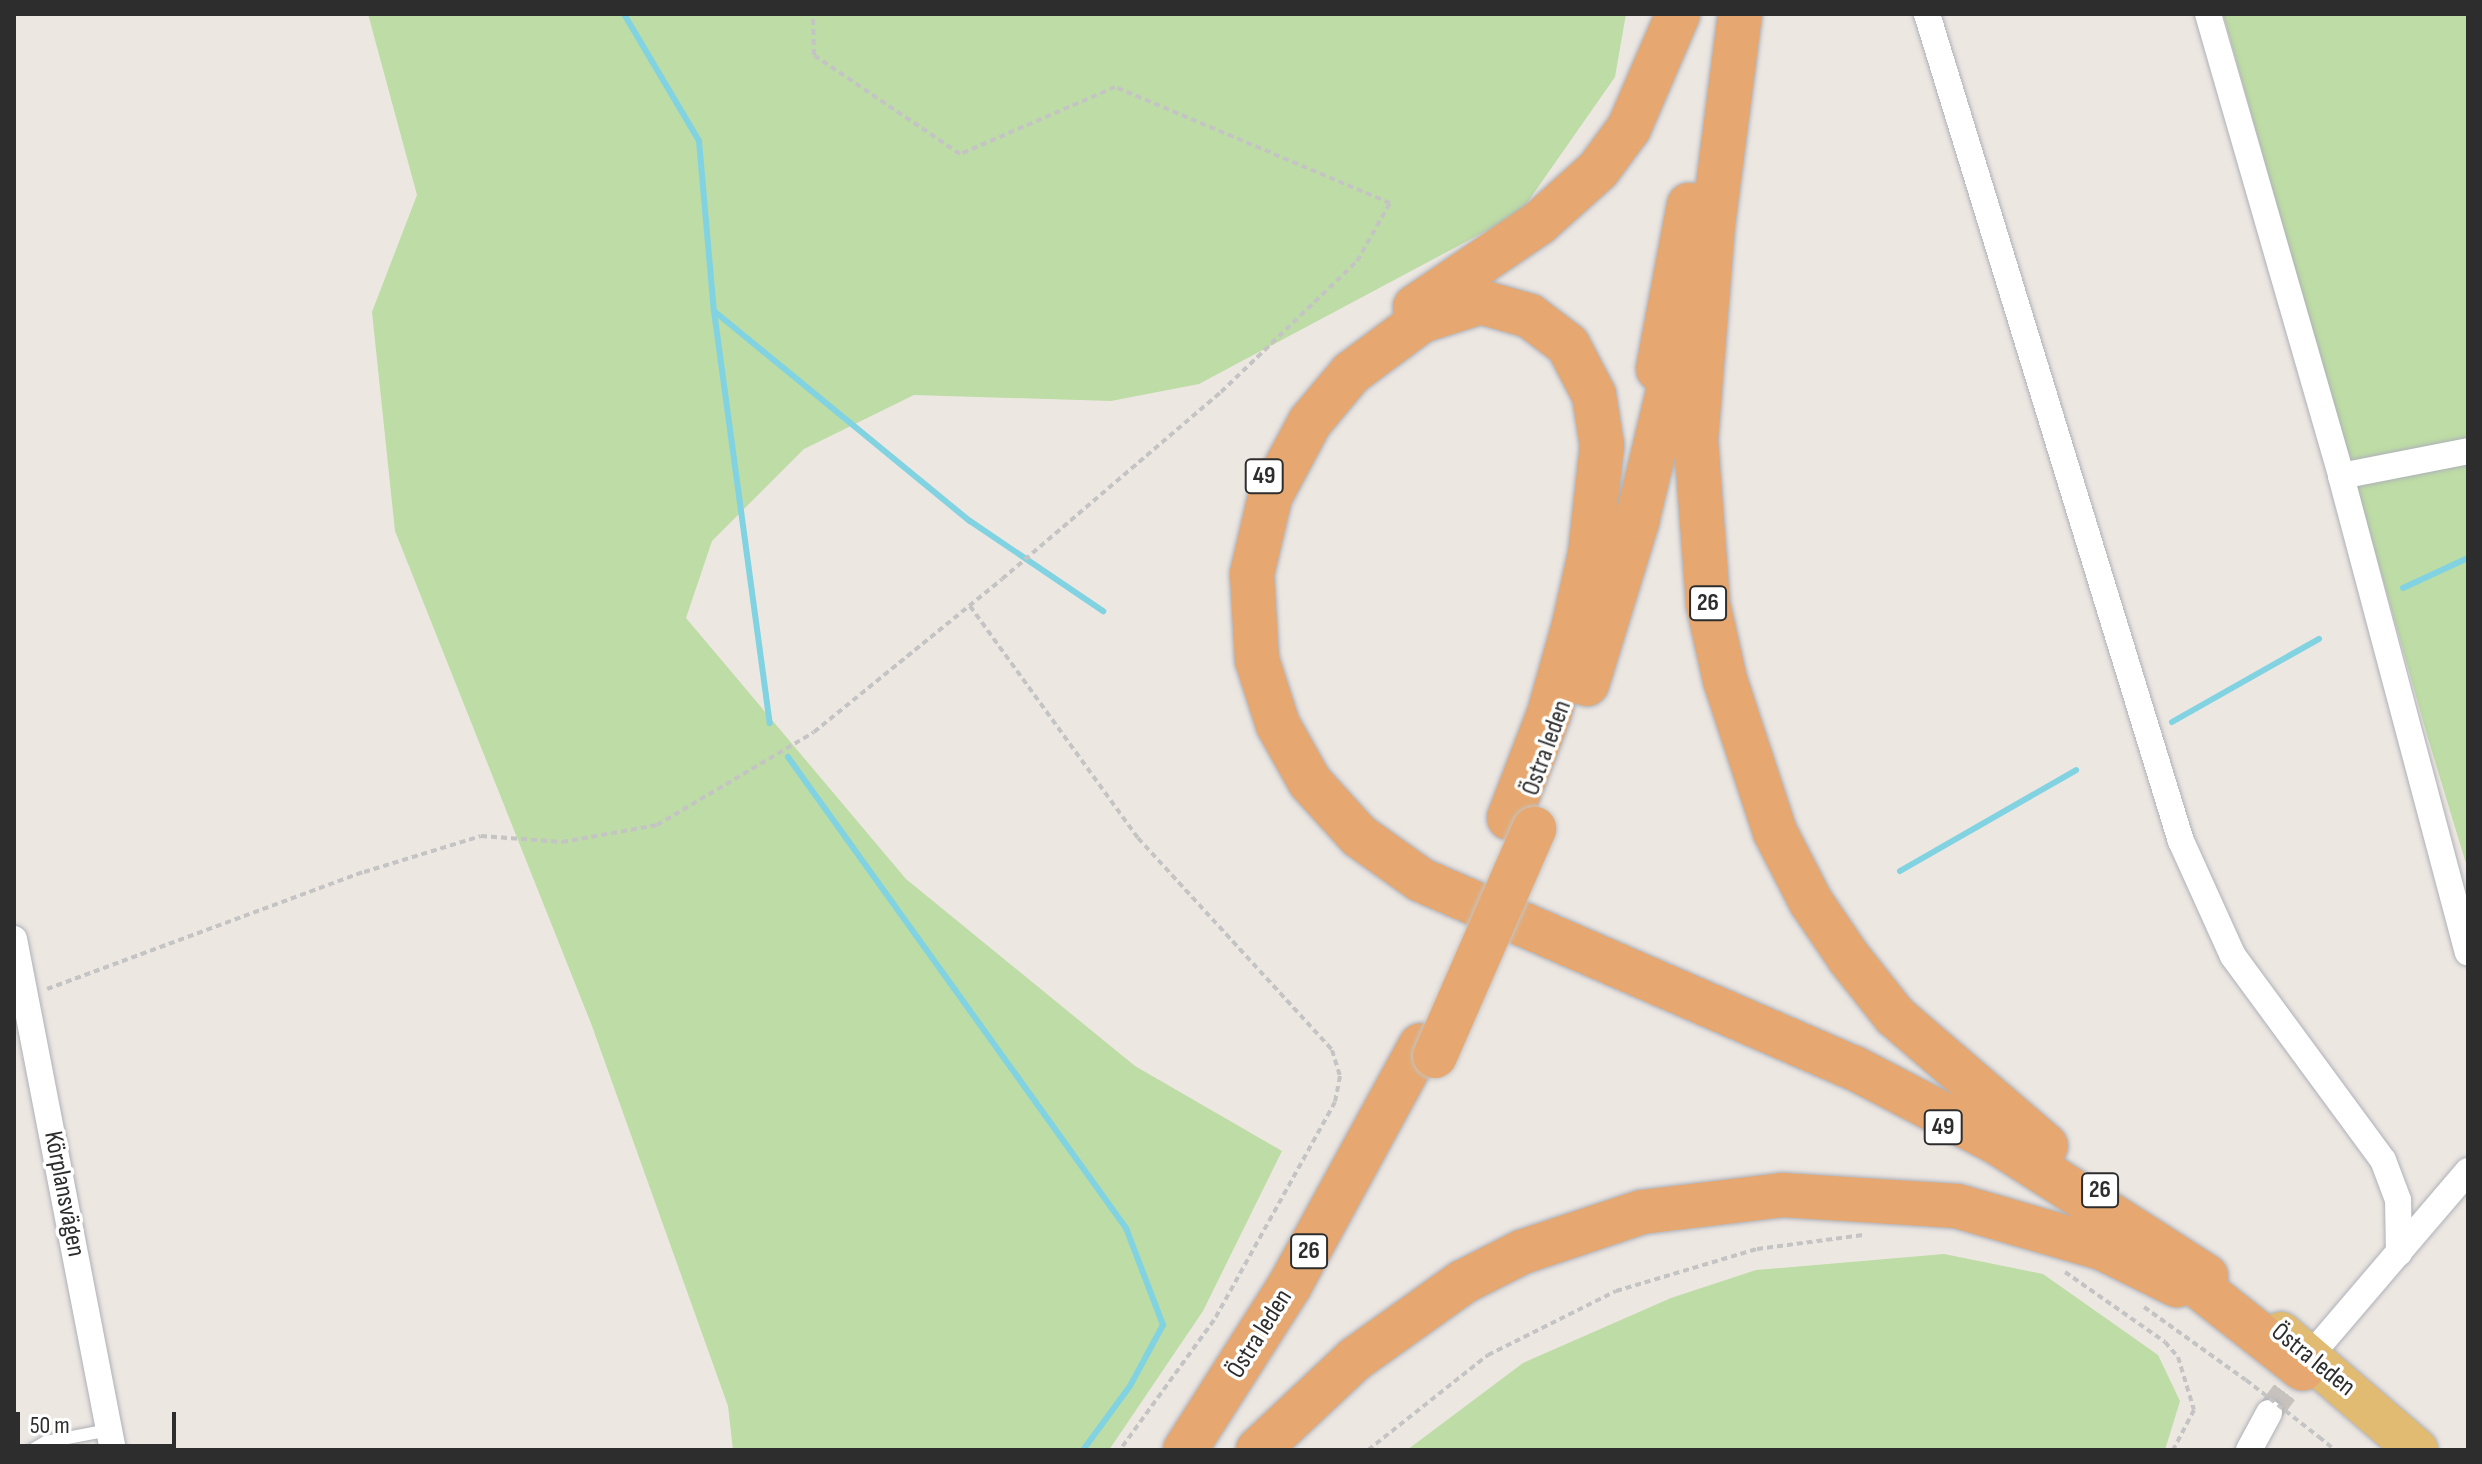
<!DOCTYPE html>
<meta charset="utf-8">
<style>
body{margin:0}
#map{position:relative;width:2482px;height:1464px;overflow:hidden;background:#ede7e2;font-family:"Sofia Sans Condensed",sans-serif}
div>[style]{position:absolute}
.green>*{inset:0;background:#bedca5}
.stream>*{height:6px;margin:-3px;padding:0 3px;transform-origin:3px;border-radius:3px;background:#82d3e2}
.minor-tunnel>*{height:26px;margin-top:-13px;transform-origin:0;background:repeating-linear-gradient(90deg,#c7c2be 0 26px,transparent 0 39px)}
.path>*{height:4px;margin-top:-2px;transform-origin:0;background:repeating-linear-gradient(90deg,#c4c4c4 0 6px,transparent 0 10px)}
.roads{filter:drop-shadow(0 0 2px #aeb1b8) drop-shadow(0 0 2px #aeb1b8)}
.service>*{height:12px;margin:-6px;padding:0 6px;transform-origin:6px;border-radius:6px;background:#fff}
.minor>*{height:26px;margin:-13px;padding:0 13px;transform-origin:13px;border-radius:13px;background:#fff}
.primary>*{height:42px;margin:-21px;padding:0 21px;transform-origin:21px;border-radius:21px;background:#e1bb72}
.trunk>*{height:44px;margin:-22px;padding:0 22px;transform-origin:22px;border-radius:22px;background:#e6a870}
.path-bridge>*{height:4px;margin-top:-2px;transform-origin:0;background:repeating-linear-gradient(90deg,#c4c4c4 0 6px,transparent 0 10px)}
.bridges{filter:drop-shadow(0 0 2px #c4c4c4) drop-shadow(0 0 2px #c4c4c4)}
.trunk-bridge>*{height:44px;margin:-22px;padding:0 22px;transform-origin:22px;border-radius:22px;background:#e6a870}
span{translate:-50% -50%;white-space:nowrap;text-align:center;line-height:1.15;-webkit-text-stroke:7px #fff;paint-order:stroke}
.shield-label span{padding:2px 6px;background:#fff;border:2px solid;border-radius:6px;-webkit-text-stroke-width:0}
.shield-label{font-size:24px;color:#2d2d2d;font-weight:700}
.street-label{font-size:26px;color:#2d2d2d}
.frame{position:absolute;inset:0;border:16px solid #2d2d2d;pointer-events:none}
.scale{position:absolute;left:16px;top:1412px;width:160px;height:36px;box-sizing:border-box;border:4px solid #2d2d2d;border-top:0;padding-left:10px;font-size:24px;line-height:28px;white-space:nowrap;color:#2d2d2d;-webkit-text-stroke:6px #fff;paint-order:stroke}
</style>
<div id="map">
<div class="green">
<div style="clip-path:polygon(368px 14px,1626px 14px,1615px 77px,1520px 213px,1199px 384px,1111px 401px,914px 395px,804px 449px,712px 541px,686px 618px,906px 879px,1135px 1066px,1282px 1151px,1203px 1311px,1109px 1450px,733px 1450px,728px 1406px,592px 1026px,395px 531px,372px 312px,417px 195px)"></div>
<div style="clip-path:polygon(2223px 14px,2468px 14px,2468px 870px,2427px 735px)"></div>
<div style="clip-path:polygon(1944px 1254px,2043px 1274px,2158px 1355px,2180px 1401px,2165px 1450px,1407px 1450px,1523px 1363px,1671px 1298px,1756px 1270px)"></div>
</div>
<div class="stream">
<div style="left:624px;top:14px;width:147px;rotate:59.4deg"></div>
<div style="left:699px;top:141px;width:171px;rotate:85deg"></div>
<div style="left:714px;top:311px;width:416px;rotate:82.3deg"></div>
<div style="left:714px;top:311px;width:331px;rotate:39.4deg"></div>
<div style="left:970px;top:521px;width:161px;rotate:34.1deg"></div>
<div style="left:2403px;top:588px;width:72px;rotate:-24.8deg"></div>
<div style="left:2172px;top:722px;width:169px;rotate:-29.5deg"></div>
<div style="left:788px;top:757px;width:580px;rotate:54.34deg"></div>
<div style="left:1126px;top:1228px;width:104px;rotate:69.1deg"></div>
<div style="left:1163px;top:1325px;width:69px;rotate:118.4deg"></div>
<div style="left:1130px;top:1386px;width:79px;rotate:126.3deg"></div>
<div style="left:1900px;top:871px;width:203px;rotate:-29.8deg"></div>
</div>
<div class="minor-tunnel">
<div style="left:2269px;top:1413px;width:69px;rotate:-53.3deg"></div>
</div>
<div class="path">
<div style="left:970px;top:606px;width:286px;rotate:54.1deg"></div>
<div style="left:1138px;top:838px;width:287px;rotate:47.5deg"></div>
<div style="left:1332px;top:1050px;width:27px;rotate:73deg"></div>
<div style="left:1340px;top:1076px;width:26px;rotate:101deg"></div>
<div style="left:1335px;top:1102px;width:249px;rotate:119deg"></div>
<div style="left:1214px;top:1320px;width:160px;rotate:125.9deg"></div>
<div style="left:47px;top:989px;width:338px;rotate:-20.3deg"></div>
<div style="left:364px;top:872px;width:122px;rotate:-17.1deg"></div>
<div style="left:481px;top:836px;width:81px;rotate:4.2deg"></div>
<div style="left:562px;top:842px;width:97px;rotate:-10.1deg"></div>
<div style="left:657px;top:825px;width:182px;rotate:-30.6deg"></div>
<div style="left:814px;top:732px;width:242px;rotate:-39.1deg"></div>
<div style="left:1002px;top:579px;width:288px;rotate:-40.5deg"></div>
<div style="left:1221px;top:392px;width:189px;rotate:-43.9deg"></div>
<div style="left:1357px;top:261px;width:67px;rotate:-60.4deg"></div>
<div style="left:1390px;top:203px;width:298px;rotate:-157.1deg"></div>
<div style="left:1115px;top:87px;width:169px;rotate:156.6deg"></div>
<div style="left:960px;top:154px;width:176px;rotate:-145.9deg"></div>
<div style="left:814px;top:55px;width:41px;rotate:-91.4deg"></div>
<div style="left:2065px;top:1272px;width:122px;rotate:35deg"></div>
<div style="left:2165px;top:1342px;width:20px;rotate:49deg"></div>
<div style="left:2178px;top:1357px;width:55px;rotate:73.2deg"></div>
<div style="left:2194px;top:1410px;width:45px;rotate:117.7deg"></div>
<div style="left:2144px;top:1307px;width:125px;rotate:35.6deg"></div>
<div style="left:2319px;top:1437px;width:21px;rotate:39deg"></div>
<div style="left:1368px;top:1450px;width:153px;rotate:-38.4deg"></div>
<div style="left:1488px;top:1355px;width:143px;rotate:-26.6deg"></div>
<div style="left:1616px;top:1291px;width:147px;rotate:-16.6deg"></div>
<div style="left:1757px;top:1249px;width:107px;rotate:-7.5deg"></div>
</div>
<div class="roads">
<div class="service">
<div style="left:32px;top:1450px;width:16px;rotate:-30deg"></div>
<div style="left:46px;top:1442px;width:64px;rotate:-10.8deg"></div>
</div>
<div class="minor">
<div style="left:1927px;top:14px;width:865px;rotate:72.93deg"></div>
<div style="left:2181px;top:841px;width:126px;rotate:65.7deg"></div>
<div style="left:2233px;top:956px;width:253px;rotate:53.7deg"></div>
<div style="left:2383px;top:1160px;width:43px;rotate:69.4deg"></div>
<div style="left:2398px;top:1200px;width:53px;rotate:88.9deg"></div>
<div style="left:2208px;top:14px;width:481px;rotate:73.9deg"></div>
<div style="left:2341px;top:476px;width:493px;rotate:75.1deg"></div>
<div style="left:2341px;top:476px;width:129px;rotate:-11.1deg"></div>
<div style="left:14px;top:939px;width:521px;rotate:79.04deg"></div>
<div style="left:2322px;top:1342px;width:225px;rotate:-49.5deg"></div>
<div style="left:2249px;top:1450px;width:42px;rotate:-61.6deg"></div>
</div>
<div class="primary">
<div style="left:2281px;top:1333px;width:179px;rotate:40.7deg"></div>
</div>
<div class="trunk">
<div style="left:1740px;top:14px;width:212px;rotate:97.3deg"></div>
<div style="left:1713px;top:224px;width:217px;rotate:94.5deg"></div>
<div style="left:1696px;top:440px;width:164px;rotate:85.8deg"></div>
<div style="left:1708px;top:604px;width:78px;rotate:77.4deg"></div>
<div style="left:1725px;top:680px;width:160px;rotate:71.8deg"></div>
<div style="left:1775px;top:832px;width:79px;rotate:62.8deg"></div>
<div style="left:1811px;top:902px;width:68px;rotate:55.8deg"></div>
<div style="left:1849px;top:958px;width:74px;rotate:51.6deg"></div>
<div style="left:1895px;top:1016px;width:199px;rotate:40.7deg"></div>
<div style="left:1415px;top:307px;width:150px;rotate:-34.1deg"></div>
<div style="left:1539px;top:223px;width:79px;rotate:-41.9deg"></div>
<div style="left:1598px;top:170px;width:52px;rotate:-53.6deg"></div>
<div style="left:1629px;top:128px;width:124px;rotate:-66.7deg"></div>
<div style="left:1658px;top:369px;width:167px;rotate:-79.3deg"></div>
<div style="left:1587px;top:684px;width:170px;rotate:-72.9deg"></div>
<div style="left:1637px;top:521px;width:188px;rotate:-76.5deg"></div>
<div style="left:1509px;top:818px;width:111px;rotate:-69deg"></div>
<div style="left:1549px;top:714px;width:92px;rotate:-74.3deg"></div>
<div style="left:1574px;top:625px;width:73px;rotate:-77.3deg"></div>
<div style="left:1590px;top:554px;width:109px;rotate:-83.7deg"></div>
<div style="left:1602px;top:446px;width:52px;rotate:-98.9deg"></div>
<div style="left:1594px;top:395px;width:56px;rotate:-117.5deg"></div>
<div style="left:1568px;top:345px;width:48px;rotate:-142.7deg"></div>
<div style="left:1530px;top:316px;width:51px;rotate:-164.1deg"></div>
<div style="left:1481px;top:302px;width:63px;rotate:162.4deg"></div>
<div style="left:1421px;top:321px;width:87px;rotate:143.4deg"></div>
<div style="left:1351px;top:373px;width:64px;rotate:129.9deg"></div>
<div style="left:1310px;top:422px;width:85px;rotate:118.1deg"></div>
<div style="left:1270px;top:497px;width:79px;rotate:103.2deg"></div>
<div style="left:1252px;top:574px;width:86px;rotate:86.7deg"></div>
<div style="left:1257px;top:660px;width:68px;rotate:72.1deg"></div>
<div style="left:1278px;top:725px;width:65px;rotate:60.7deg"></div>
<div style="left:1310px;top:782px;width:73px;rotate:47.8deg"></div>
<div style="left:1359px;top:836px;width:76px;rotate:35.4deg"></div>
<div style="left:1421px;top:880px;width:472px;rotate:23.5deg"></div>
<div style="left:1854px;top:1068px;width:162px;rotate:27.5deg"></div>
<div style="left:1998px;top:1143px;width:247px;rotate:32.6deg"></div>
<div style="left:2174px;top:1267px;width:164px;rotate:38.3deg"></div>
<div style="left:1185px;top:1450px;width:196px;rotate:-57.5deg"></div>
<div style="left:1290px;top:1285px;width:273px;rotate:-61.4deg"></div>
<div style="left:1258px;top:1450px;width:133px;rotate:-43.2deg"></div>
<div style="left:1355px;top:1359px;width:133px;rotate:-35.5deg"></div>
<div style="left:1463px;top:1282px;width:66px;rotate:-27deg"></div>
<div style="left:1522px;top:1252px;width:126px;rotate:-18.4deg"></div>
<div style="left:1642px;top:1212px;width:141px;rotate:-6.9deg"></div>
<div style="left:1782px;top:1195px;width:175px;rotate:3.6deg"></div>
<div style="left:1957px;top:1206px;width:151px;rotate:16.2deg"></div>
<div style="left:2102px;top:1248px;width:84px;rotate:26.3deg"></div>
</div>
</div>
<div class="path-bridge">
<div style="left:2246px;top:1380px;width:93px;rotate:38deg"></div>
</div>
<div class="bridges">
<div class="trunk-bridge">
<div style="left:1435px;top:1056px;width:248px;rotate:-66.4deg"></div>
</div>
</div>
<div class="shield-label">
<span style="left:1264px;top:476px">49</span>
<span style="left:1708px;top:603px">26</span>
<span style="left:1943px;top:1127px">49</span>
<span style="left:2100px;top:1190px">26</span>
<span style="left:1309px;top:1251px">26</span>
</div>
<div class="street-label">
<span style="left:1547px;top:748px;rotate:-70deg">Östra leden</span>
<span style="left:64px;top:1194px;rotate:79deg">Körplansvägen</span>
<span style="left:1260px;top:1334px;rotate:-58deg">Östra leden</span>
<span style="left:2313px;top:1360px;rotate:39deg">Östra leden</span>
</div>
<div class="frame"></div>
<div class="scale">50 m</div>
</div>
